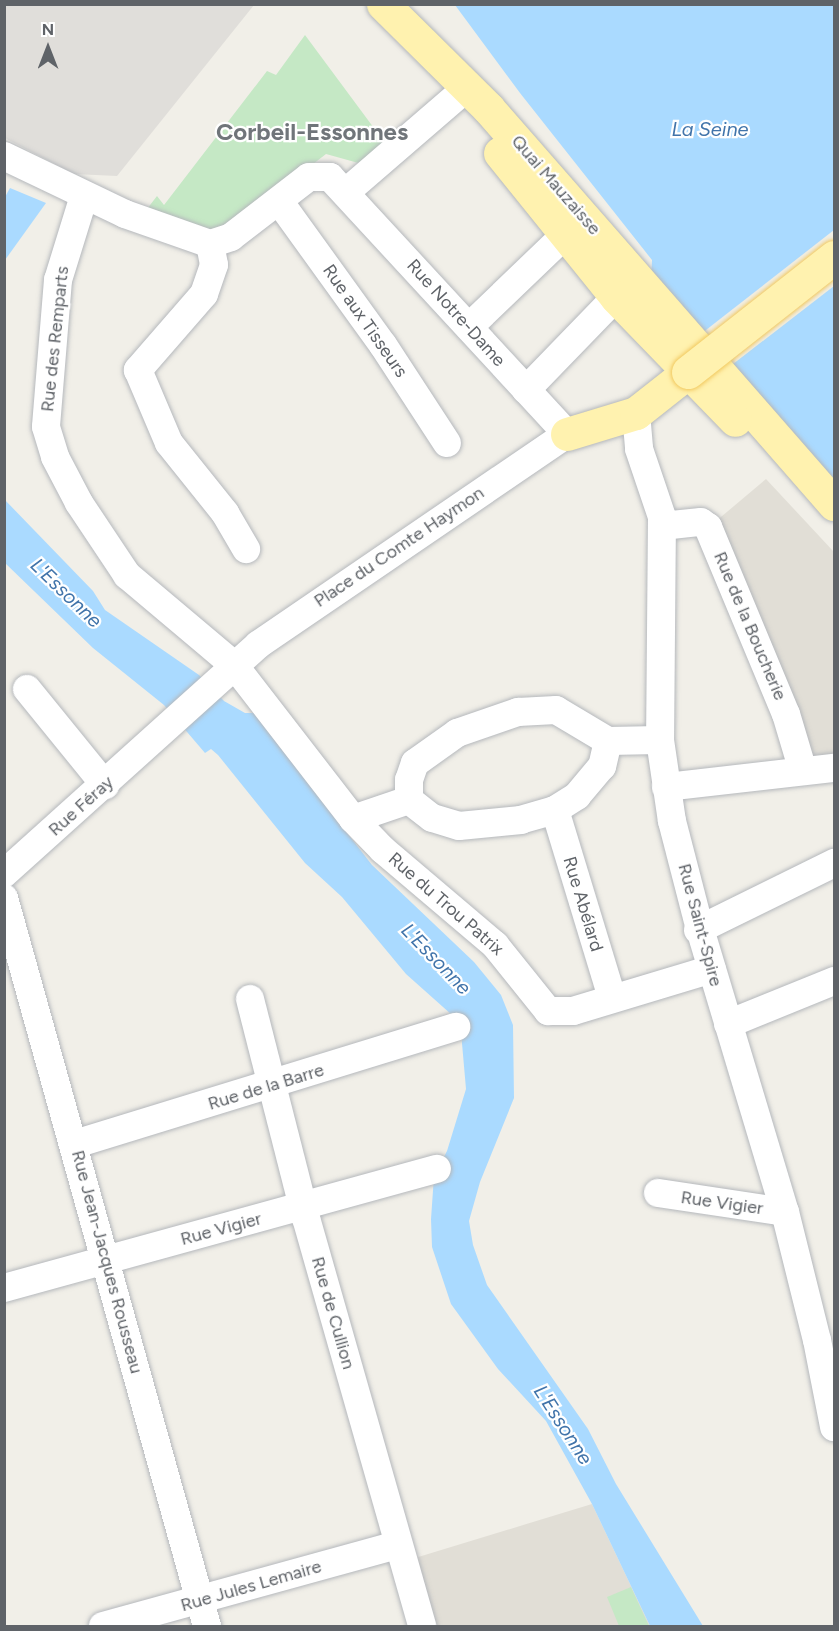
<!DOCTYPE html>
<meta charset="utf-8">
<style>
body{margin:0}
#map{position:relative;width:839px;height:1631px;overflow:hidden;background:#f1efe8;font-family:Figtree,sans-serif}
div>[style]{position:absolute}
.industrial>*{inset:0;background:#e0deda}
.education>*{inset:0;background:#e1ded6}
.green>*{inset:0;background:#c5e8c5}
.water>*{inset:0;background:#aadaff}
.pier>*{inset:0;background:#f1efe8}
.roads{filter:drop-shadow(0 0 2px #b5b8bc) drop-shadow(0 0 2px #b5b8bc)}
.minor>*{height:28px;margin:-14px;padding:0 14px;transform-origin:14px;border-radius:14px;background:#fff}
.major>*{height:33px;margin:-16.5px;padding:0 16.5px;transform-origin:16.5px;border-radius:16.5px;background:#fff2af}
.bridges{filter:drop-shadow(0 0 2px #f2c960) drop-shadow(0 0 2px #f2c960)}
.major-bridge>*{height:33px;margin:-16.5px;padding:0 16.5px;transform-origin:16.5px;border-radius:16.5px;background:#fff2af}
span{translate:-50% -50%;white-space:nowrap;text-align:center;line-height:1.15;-webkit-text-stroke:4.5px #fff;paint-order:stroke}
.street-label{font-size:18px;color:#5f6368}
.water-label{font-size:20px;color:#4174aa;font-style:italic}
.district-label{font-size:24px;color:#70757a;font-weight:700}
.frame{position:absolute;inset:0;border:6px solid #5f6368;pointer-events:none}
.north{position:absolute;left:18px;top:18px;width:60px;height:60px;-webkit-text-stroke:4px #fff;paint-order:stroke;rotate:0deg;font-size:16px;font-weight:700;line-height:24px;text-align:center;color:#5f6368}
.north::after{content:'';display:block;margin:auto;width:21px;height:27px;background:#5f6368;clip-path:polygon(50% 0,100% 100%,50% 72%,0 100%)}
</style>
<div id="map">
<div class="industrial">
<div style="clip-path:polygon(4px 5px,254px 5px,117px 176px,74px 174px,5px 138px)"></div>
</div>
<div class="education">
<div style="clip-path:polygon(766px 479px,834px 552px,834px 759px,814px 762px,715px 522px)"></div>
<div style="clip-path:polygon(592px 1504px,650px 1626px,434px 1626px,415px 1558px)"></div>
</div>
<div class="green">
<div style="clip-path:polygon(305px 35px,385px 143px,362px 164px,326px 154px,224px 233px,197px 234px,147px 209px,157px 196px,164px 205px,267px 71px,276px 75px)"></div>
<div style="clip-path:polygon(631px 1587px,649px 1626px,619px 1626px,607px 1597px)"></div>
</div>
<div class="water">
<div style="clip-path:polygon(455px 5px,834px 5px,834px 492px,651px 281px,652px 260px,520px 93px)"></div>
<div style="clip-path:polygon(10px 188px,46px 203px,5px 260px,5px 197px)"></div>
<div style="clip-path:polygon(4px 499px,93px 591px,105px 610px,199px 675px,224px 701px,245px 713px,254px 713px,372px 865px,474px 962px,501px 995px,513px 1025px,514px 1098px,480px 1182px,469px 1221px,473px 1245px,487px 1285px,588px 1429px,616px 1484px,703px 1626px,650px 1626px,592px 1504px,546px 1421px,498px 1369px,451px 1304px,432px 1247px,431px 1219px,434px 1176px,447px 1151px,466px 1089px,461px 1032px,452px 1015px,406px 974px,342px 897px,305px 863px,218px 755px,211px 749px,205px 753px,164px 705px,93px 648px,5px 563px)"></div>
</div>
<div class="pier">
<div style="clip-path:polygon(834px 230px,834px 286px,724px 371px,697px 337px)"></div>
</div>
<div class="roads">
<div class="minor">
<div style="left:4px;top:156px;width:134px;rotate:25.6deg"></div>
<div style="left:125px;top:214px;width:90px;rotate:19.4deg"></div>
<div style="left:210px;top:244px;width:22px;rotate:-18deg"></div>
<div style="left:231px;top:237px;width:98px;rotate:-37.6deg"></div>
<div style="left:309px;top:177px;width:21px"></div>
<div style="left:330px;top:177px;width:350px;rotate:47.3deg"></div>
<div style="left:567px;top:434px;width:374px;rotate:145.7deg"></div>
<div style="left:258px;top:645px;width:342px;rotate:138deg"></div>
<div style="left:346px;top:192px;width:145px;rotate:-40.8deg"></div>
<div style="left:84px;top:196px;width:88px;rotate:107.2deg"></div>
<div style="left:58px;top:280px;width:147px;rotate:94.7deg"></div>
<div style="left:46px;top:427px;width:31px;rotate:73deg"></div>
<div style="left:55px;top:457px;width:52px;rotate:62.4deg"></div>
<div style="left:79px;top:503px;width:87px;rotate:56.3deg"></div>
<div style="left:127px;top:575px;width:140px;rotate:40.1deg"></div>
<div style="left:234px;top:665px;width:195px;rotate:52.3deg"></div>
<div style="left:353px;top:819px;width:43px;rotate:45.9deg"></div>
<div style="left:383px;top:850px;width:147px;rotate:40.3deg"></div>
<div style="left:495px;top:945px;width:85px;rotate:51.2deg"></div>
<div style="left:548px;top:1011px;width:25px"></div>
<div style="left:573px;top:1011px;width:145px;rotate:-16.8deg"></div>
<div style="left:279px;top:201px;width:178px;rotate:54.2deg"></div>
<div style="left:383px;top:345px;width:117px;rotate:56.9deg"></div>
<div style="left:210px;top:244px;width:21px;rotate:79deg"></div>
<div style="left:214px;top:265px;width:31px;rotate:109deg"></div>
<div style="left:204px;top:294px;width:101px;rotate:131deg"></div>
<div style="left:138px;top:370px;width:79px;rotate:67deg"></div>
<div style="left:169px;top:443px;width:90px;rotate:51.3deg"></div>
<div style="left:225px;top:513px;width:42px;rotate:59.7deg"></div>
<div style="left:469px;top:327px;width:133px;rotate:-43.8deg"></div>
<div style="left:526px;top:390px;width:129px;rotate:-45.9deg"></div>
<div style="left:636px;top:413px;width:36px;rotate:85deg"></div>
<div style="left:639px;top:449px;width:72px;rotate:71.3deg"></div>
<div style="left:662px;top:517px;width:223px;rotate:90.5deg"></div>
<div style="left:660px;top:740px;width:82px;rotate:81.6deg"></div>
<div style="left:672px;top:821px;width:112px;rotate:75.5deg"></div>
<div style="left:700px;top:929px;width:295px;rotate:73.3deg"></div>
<div style="left:785px;top:1212px;width:132px;rotate:76deg"></div>
<div style="left:817px;top:1340px;width:89px;rotate:78.9deg"></div>
<div style="left:662px;top:526px;width:39px;rotate:-6deg"></div>
<div style="left:701px;top:522px;width:9px;rotate:36deg"></div>
<div style="left:708px;top:527px;width:203px;rotate:67.4deg"></div>
<div style="left:786px;top:714px;width:59px;rotate:73.4deg"></div>
<div style="left:27px;top:689px;width:124px;rotate:50.9deg"></div>
<div style="left:608px;top:741px;width:26px;rotate:103deg"></div>
<div style="left:602px;top:766px;width:39px;rotate:130deg"></div>
<div style="left:577px;top:796px;width:26px;rotate:148deg"></div>
<div style="left:555px;top:810px;width:35px;rotate:164deg"></div>
<div style="left:521px;top:820px;width:62px;rotate:174.5deg"></div>
<div style="left:459px;top:826px;width:28px;rotate:-163deg"></div>
<div style="left:432px;top:818px;width:29px;rotate:-142deg"></div>
<div style="left:409px;top:800px;width:20px;rotate:-90deg"></div>
<div style="left:409px;top:780px;width:18px;rotate:-71deg"></div>
<div style="left:415px;top:763px;width:52px;rotate:-35.5deg"></div>
<div style="left:457px;top:733px;width:65px;rotate:-19deg"></div>
<div style="left:518px;top:712px;width:38px;rotate:-3deg"></div>
<div style="left:556px;top:710px;width:61px;rotate:30.8deg"></div>
<div style="left:608px;top:741px;width:52px;rotate:-1.1deg"></div>
<div style="left:666px;top:787px;width:169px;rotate:-6.5deg"></div>
<div style="left:555px;top:810px;width:196px;rotate:73.1deg"></div>
<div style="left:353px;top:819px;width:59px;rotate:-18.7deg"></div>
<div style="left:4px;top:898px;width:756px;rotate:74.42deg"></div>
<div style="left:698px;top:930px;width:152px;rotate:-26.2deg"></div>
<div style="left:250px;top:999px;width:226px;rotate:75.7deg"></div>
<div style="left:306px;top:1218px;width:424px;rotate:74.1deg"></div>
<div style="left:728px;top:1024px;width:114px;rotate:-22.1deg"></div>
<div style="left:75px;top:1144px;width:399px;rotate:-17.1deg"></div>
<div style="left:658px;top:1193px;width:128px;rotate:8.5deg"></div>
<div style="left:4px;top:1288px;width:449px;rotate:-15.4deg"></div>
<div style="left:103px;top:1626px;width:306px;rotate:-15.4deg"></div>
</div>
<div class="major">
<div style="left:383px;top:4px;width:148px;rotate:44.7deg"></div>
<div style="left:488px;top:108px;width:526px;rotate:48.86deg"></div>
<div style="left:500px;top:153px;width:185px;rotate:51.1deg"></div>
<div style="left:616px;top:297px;width:171px;rotate:45.9deg"></div>
<div style="left:567px;top:434px;width:72px;rotate:-16.9deg"></div>
<div style="left:636px;top:413px;width:66px;rotate:-38.3deg"></div>
</div>
</div>
<div class="bridges">
<div class="major-bridge">
<div style="left:688px;top:372px;width:186px;rotate:-38.2deg"></div>
</div>
</div>
<div class="street-label">
<span style="left:556px;top:185px;rotate:49deg">Quai Mauzaisse</span>
<span style="left:456px;top:313px;rotate:48deg">Rue Notre-Dame</span>
<span style="left:365px;top:321px;rotate:55deg">Rue aux Tisseurs</span>
<span style="left:55px;top:339px;rotate:-84deg">Rue des Remparts</span>
<span style="left:399px;top:547px;rotate:-34deg">Place du Comte Haymon</span>
<span style="left:750px;top:626px;rotate:67deg">Rue de la Boucherie</span>
<span style="left:81px;top:806px;rotate:-42deg">Rue Féray</span>
<span style="left:446px;top:904px;rotate:41deg">Rue du Trou Patrix</span>
<span style="left:583px;top:904px;rotate:73deg">Rue Abélard</span>
<span style="left:700px;top:925px;rotate:75deg">Rue Saint-Spire</span>
<span style="left:266px;top:1087px;rotate:-17deg">Rue de la Barre</span>
<span style="left:722px;top:1203px;rotate:8deg">Rue Vigier</span>
<span style="left:221px;top:1229px;rotate:-15deg">Rue Vigier</span>
<span style="left:107px;top:1262px;rotate:75deg">Rue Jean-Jacques Rousseau</span>
<span style="left:333px;top:1313px;rotate:74deg">Rue de Cullion</span>
<span style="left:251px;top:1586px;rotate:-16deg">Rue Jules Lemaire</span>
</div>
<div class="water-label">
<span style="left:710px;top:129px">La Seine</span>
<span style="left:66px;top:593px;rotate:44deg">L'Essonne</span>
<span style="left:436px;top:959px;rotate:46deg">L'Essonne</span>
<span style="left:563px;top:1425px;rotate:57deg">L'Essonne</span>
</div>
<div class="district-label">
<span style="left:312px;top:132px">Corbeil-Essonnes</span>
</div>
<div class="frame"></div>
<div class="north">N</div>
</div>
